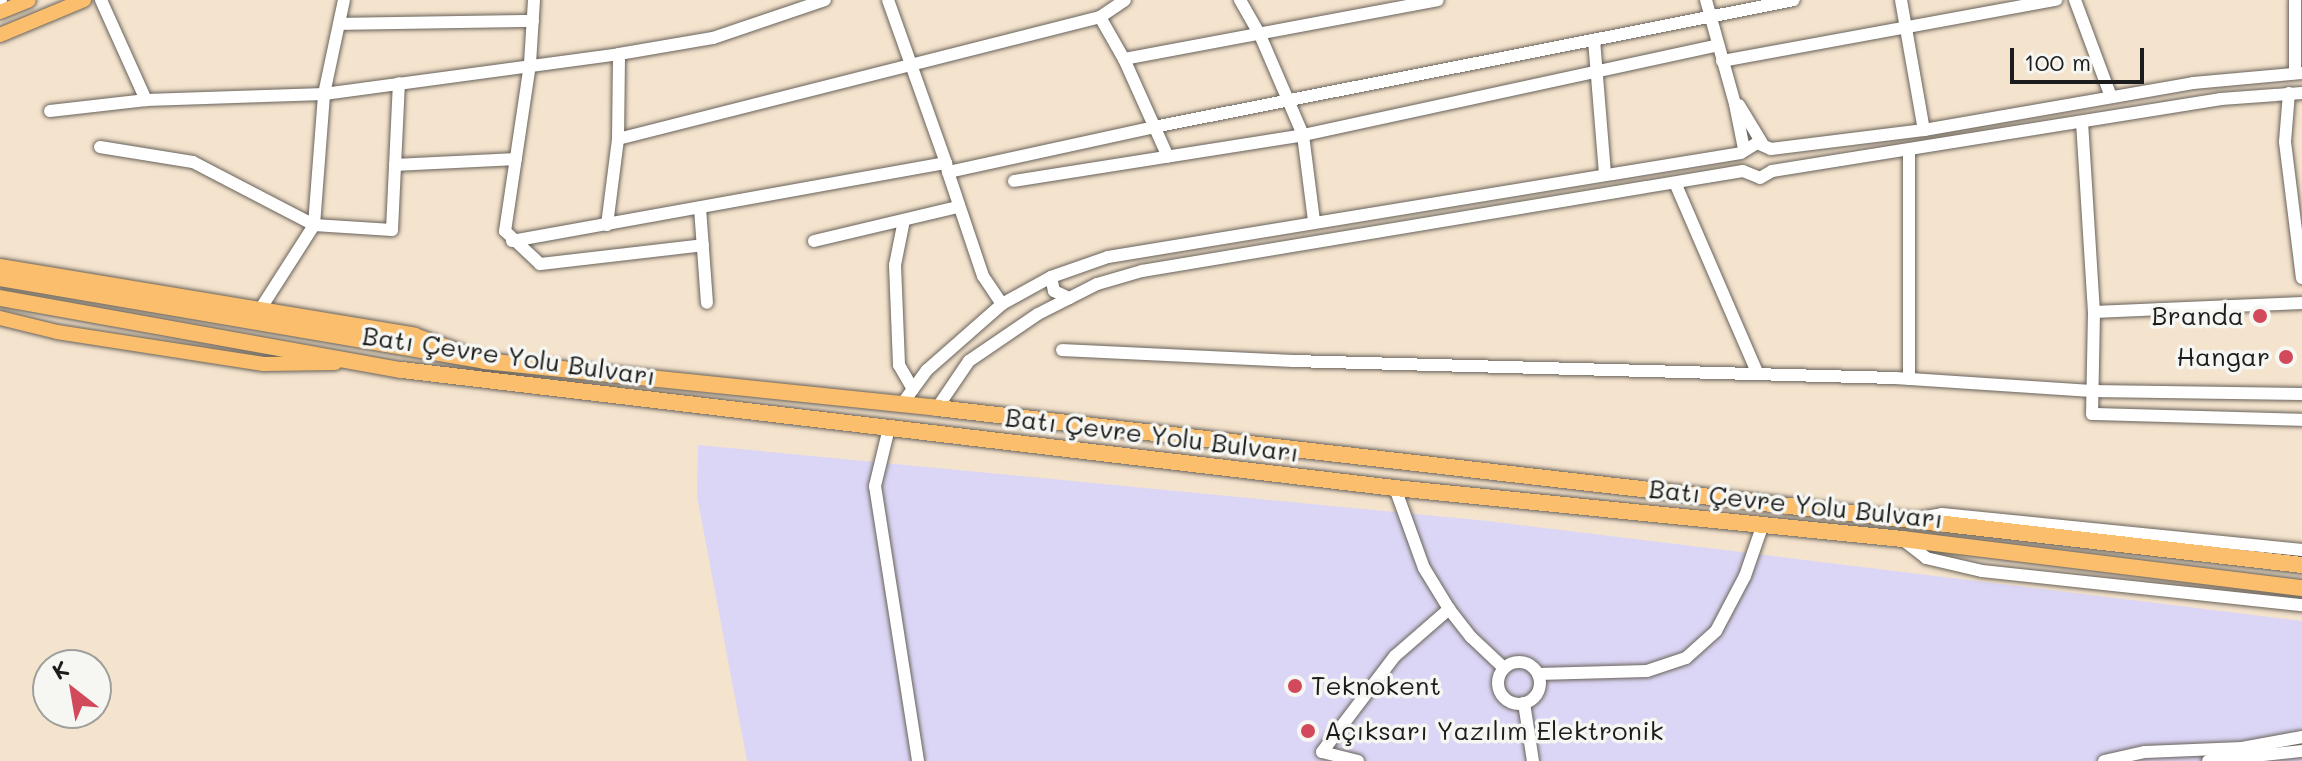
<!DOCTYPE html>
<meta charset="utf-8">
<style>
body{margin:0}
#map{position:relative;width:2302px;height:761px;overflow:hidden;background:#f4e3cd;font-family:Mali,sans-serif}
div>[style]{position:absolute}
.built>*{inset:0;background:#dcd6f6}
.roads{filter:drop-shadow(0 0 2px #68625a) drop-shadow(0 0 2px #68625a)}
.minor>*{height:12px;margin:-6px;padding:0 6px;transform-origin:6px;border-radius:6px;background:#fff}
.minor>.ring{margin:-6px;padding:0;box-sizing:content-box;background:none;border:12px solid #fff;border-radius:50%}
.major>*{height:14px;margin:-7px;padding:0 7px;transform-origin:7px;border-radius:7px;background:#fabe6d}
.highway>*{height:16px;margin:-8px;padding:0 8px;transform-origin:8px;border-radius:8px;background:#fabe6d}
.dots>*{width:22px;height:22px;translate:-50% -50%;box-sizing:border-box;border:4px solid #f6f6f2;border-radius:50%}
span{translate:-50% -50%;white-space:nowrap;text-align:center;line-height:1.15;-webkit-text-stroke:7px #f6f6f2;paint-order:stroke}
.poi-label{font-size:26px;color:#1c1c1c}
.right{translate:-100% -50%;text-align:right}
.left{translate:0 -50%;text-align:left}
.street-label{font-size:26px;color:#1c1c1c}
.north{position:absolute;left:32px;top:649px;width:80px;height:80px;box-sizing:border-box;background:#f6f6f2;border:2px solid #9f9f9c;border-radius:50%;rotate:329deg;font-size:22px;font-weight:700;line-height:32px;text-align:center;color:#1c1c1c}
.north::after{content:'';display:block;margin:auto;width:28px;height:36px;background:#d1495b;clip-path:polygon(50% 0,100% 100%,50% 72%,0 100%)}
.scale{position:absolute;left:2010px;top:48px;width:134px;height:36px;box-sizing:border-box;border:4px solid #1c1c1c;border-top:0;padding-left:10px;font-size:24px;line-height:28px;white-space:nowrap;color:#1c1c1c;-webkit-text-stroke:6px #f6f6f2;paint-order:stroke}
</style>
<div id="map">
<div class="built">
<div style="clip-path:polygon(698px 445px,1488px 521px,2302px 621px,2302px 761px,747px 761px,697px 496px)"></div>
</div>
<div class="roads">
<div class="minor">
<div style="left:0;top:0;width:1px"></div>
<div style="left:101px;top:0;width:110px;rotate:65.8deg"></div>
<div style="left:534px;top:0;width:64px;rotate:93.6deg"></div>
<div style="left:530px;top:64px;width:169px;rotate:98.5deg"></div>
<div style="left:505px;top:231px;width:48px;rotate:43.3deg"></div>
<div style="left:540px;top:264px;width:164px;rotate:-6.6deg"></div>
<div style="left:888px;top:0;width:173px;rotate:70.4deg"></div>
<div style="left:1240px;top:0;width:40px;rotate:60.3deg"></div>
<div style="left:1260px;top:35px;width:109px;rotate:66.7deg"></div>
<div style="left:1303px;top:135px;width:87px;rotate:82.7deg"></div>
<div style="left:1706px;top:0;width:108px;rotate:74.4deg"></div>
<div style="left:1735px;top:104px;width:46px;rotate:78.7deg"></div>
<div style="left:1901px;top:0;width:132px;rotate:80deg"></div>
<div style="left:2075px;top:0;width:103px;rotate:69.6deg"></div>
<div style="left:2295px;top:0;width:73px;rotate:90deg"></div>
<div style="left:1100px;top:17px;width:48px;rotate:60.3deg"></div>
<div style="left:1124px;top:59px;width:107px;rotate:65.8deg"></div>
<div style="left:339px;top:24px;width:194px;rotate:-0.9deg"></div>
<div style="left:1594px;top:40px;width:135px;rotate:85.3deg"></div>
<div style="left:1124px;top:59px;width:319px;rotate:-10.6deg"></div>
<div style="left:1722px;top:61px;width:340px;rotate:-10.4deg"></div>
<div style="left:2289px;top:93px;width:49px;rotate:94.7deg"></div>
<div style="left:2285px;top:142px;width:137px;rotate:82.9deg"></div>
<div style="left:1739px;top:105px;width:44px;rotate:58.8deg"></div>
<div style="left:50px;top:111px;width:97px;rotate:-6.5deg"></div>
<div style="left:146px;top:100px;width:178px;rotate:-1.9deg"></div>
<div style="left:324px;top:94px;width:298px;rotate:-7.7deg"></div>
<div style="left:619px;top:54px;width:95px;rotate:-9.7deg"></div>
<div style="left:713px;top:38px;width:118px;rotate:-18.7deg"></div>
<div style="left:2082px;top:122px;width:190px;rotate:86.4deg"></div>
<div style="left:2094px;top:312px;width:102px;rotate:91.1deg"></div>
<div style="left:2092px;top:414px;width:210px;rotate:1.6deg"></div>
<div style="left:618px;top:139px;width:497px;rotate:-14.2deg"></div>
<div style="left:1100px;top:17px;width:30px;rotate:-34deg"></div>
<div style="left:100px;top:147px;width:94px;rotate:9.2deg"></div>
<div style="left:193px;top:162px;width:136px;rotate:27.5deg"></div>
<div style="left:314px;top:225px;width:78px;rotate:3.7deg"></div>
<div style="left:392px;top:230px;width:147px;rotate:-87.3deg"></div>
<div style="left:395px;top:165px;width:121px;rotate:-2.8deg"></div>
<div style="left:948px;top:172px;width:110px;rotate:71.4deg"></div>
<div style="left:983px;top:276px;width:34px;rotate:56deg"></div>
<div style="left:1014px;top:181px;width:293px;rotate:-9deg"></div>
<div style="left:1303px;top:135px;width:425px;rotate:-12.2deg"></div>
<div style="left:1676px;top:185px;width:204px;rotate:66.6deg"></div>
<div style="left:700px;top:208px;width:95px;rotate:85.8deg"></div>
<div style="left:904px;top:220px;width:46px;rotate:101.3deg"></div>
<div style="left:895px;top:265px;width:100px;rotate:87.7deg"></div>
<div style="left:899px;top:365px;width:28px;rotate:60deg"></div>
<div style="left:607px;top:225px;width:87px;rotate:-82.7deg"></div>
<div style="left:618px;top:139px;width:85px;rotate:-89.3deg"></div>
<div style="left:512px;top:241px;width:441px;rotate:-10.2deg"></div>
<div style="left:946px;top:163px;width:9px;rotate:77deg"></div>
<div style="left:948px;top:172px;width:211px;rotate:-12.3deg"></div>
<div style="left:1154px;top:127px;width:652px;rotate:-11.22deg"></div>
<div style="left:814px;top:241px;width:148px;rotate:-13.3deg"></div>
<div style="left:1051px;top:277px;width:14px;rotate:78deg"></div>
<div style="left:1054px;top:291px;width:17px;rotate:25deg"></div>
<div style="left:261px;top:308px;width:98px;rotate:-57.4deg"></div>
<div style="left:314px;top:225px;width:131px;rotate:-85.6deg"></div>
<div style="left:324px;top:94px;width:96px;rotate:-78deg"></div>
<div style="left:2094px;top:312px;width:208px;rotate:-2.5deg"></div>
<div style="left:1062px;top:350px;width:231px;rotate:2.7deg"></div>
<div style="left:1293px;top:361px;width:602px;rotate:1.62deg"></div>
<div style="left:1895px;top:378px;width:197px;rotate:3.8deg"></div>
<div style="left:2092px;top:391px;width:210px;rotate:0.8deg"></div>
<div style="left:1909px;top:379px;width:228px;rotate:-90deg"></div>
<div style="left:902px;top:404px;width:42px;rotate:-53.7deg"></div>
<div style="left:927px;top:370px;width:100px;rotate:-41.3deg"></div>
<div style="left:1002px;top:304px;width:56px;rotate:-28.9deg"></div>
<div style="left:1051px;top:277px;width:60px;rotate:-19.3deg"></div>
<div style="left:1108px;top:257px;width:641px;rotate:-9.33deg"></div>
<div style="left:1741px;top:153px;width:19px;rotate:-32deg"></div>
<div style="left:1757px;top:143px;width:15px;rotate:23deg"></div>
<div style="left:1771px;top:149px;width:154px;rotate:-7.1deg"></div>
<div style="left:1924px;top:130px;width:273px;rotate:-9.9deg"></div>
<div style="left:2193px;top:83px;width:109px;rotate:-5.2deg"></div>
<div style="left:937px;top:408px;width:57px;rotate:-55.8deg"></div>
<div style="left:969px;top:361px;width:83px;rotate:-34.3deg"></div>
<div style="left:1038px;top:314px;width:66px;rotate:-27deg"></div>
<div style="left:1097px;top:284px;width:47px;rotate:-16.1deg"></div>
<div style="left:1142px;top:271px;width:609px;rotate:-9.45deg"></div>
<div style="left:1743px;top:171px;width:18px;rotate:22deg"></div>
<div style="left:1760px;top:178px;width:14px;rotate:-30deg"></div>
<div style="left:1772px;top:171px;width:455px;rotate:-9.1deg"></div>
<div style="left:2221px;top:99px;width:81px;rotate:-4.2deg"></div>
<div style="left:889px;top:428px;width:60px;rotate:103.6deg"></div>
<div style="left:875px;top:486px;width:278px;rotate:81.1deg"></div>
<div style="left:1395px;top:488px;width:85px;rotate:70.1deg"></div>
<div style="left:1424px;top:568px;width:48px;rotate:58.6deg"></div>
<div style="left:1449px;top:609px;width:36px;rotate:52deg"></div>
<div style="left:1471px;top:637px;width:45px;rotate:43.2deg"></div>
<div style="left:1920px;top:518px;width:22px;rotate:-10deg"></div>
<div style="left:1942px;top:514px;width:362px;rotate:5.7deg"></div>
<div style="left:1902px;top:539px;width:31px;rotate:38deg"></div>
<div style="left:1926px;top:558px;width:57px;rotate:13.1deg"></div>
<div style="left:1982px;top:571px;width:322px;rotate:6.1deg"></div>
<div class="ring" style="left:1498px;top:662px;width:30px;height:30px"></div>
<div style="left:1538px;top:674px;width:109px;rotate:-1.6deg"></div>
<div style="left:1647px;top:671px;width:41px;rotate:-18.4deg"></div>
<div style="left:1686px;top:658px;width:40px;rotate:-42deg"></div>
<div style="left:1716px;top:631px;width:62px;rotate:-62.2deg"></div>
<div style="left:1745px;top:576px;width:55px;rotate:-70.9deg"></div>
<div style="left:1524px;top:703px;width:59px;rotate:81.2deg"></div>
<div style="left:1358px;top:761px;width:37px;rotate:-166deg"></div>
<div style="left:1322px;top:752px;width:121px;rotate:-52.8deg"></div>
<div style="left:1395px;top:656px;width:72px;rotate:-41deg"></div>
<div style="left:2104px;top:761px;width:42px;rotate:-12.4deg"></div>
<div style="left:2145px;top:752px;width:97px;rotate:-2.4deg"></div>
<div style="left:2242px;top:748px;width:61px;rotate:-10.4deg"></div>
<div style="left:2208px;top:761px;width:95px;rotate:-6.1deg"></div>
</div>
<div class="major">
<div style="left:0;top:12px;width:31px;rotate:-22deg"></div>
<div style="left:0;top:35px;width:91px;rotate:-22.6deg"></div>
<div style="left:0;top:266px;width:421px;rotate:9.4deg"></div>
<div style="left:415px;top:335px;width:50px;rotate:19.9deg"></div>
<div style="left:0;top:318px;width:59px;rotate:13.8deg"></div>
<div style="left:57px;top:332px;width:209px;rotate:8.8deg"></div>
<div style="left:264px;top:364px;width:71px;rotate:-0.8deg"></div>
</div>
<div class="highway">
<div style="left:0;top:278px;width:492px;rotate:9.7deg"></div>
<div style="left:485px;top:361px;width:454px;rotate:5.9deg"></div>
<div style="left:937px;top:408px;width:1374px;rotate:6.56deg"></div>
<div style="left:0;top:298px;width:408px;rotate:10.2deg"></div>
<div style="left:402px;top:370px;width:1000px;rotate:6.78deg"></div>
<div style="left:1395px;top:488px;width:510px;rotate:5.74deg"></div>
<div style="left:1902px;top:539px;width:403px;rotate:7deg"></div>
</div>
</div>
<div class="dots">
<div style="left:2260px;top:316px;background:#d1495b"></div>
<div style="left:2286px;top:357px;background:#d1495b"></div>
<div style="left:1295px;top:686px;background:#d1495b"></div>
<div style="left:1308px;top:731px;background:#d1495b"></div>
</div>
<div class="poi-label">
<span class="right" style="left:2244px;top:316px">Branda</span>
<span class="right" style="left:2270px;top:357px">Hangar</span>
<span class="left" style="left:1311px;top:686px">Teknokent</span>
<span class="left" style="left:1324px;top:731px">Açıksarı Yazılım Elektronik</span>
</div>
<div class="street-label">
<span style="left:509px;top:356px;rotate:8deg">Batı Çevre Yolu Bulvarı</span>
<span style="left:1152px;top:435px;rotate:7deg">Batı Çevre Yolu Bulvarı</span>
<span style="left:1796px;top:504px;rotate:6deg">Batı Çevre Yolu Bulvarı</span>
</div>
<div class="north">K</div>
<div class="scale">100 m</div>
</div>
